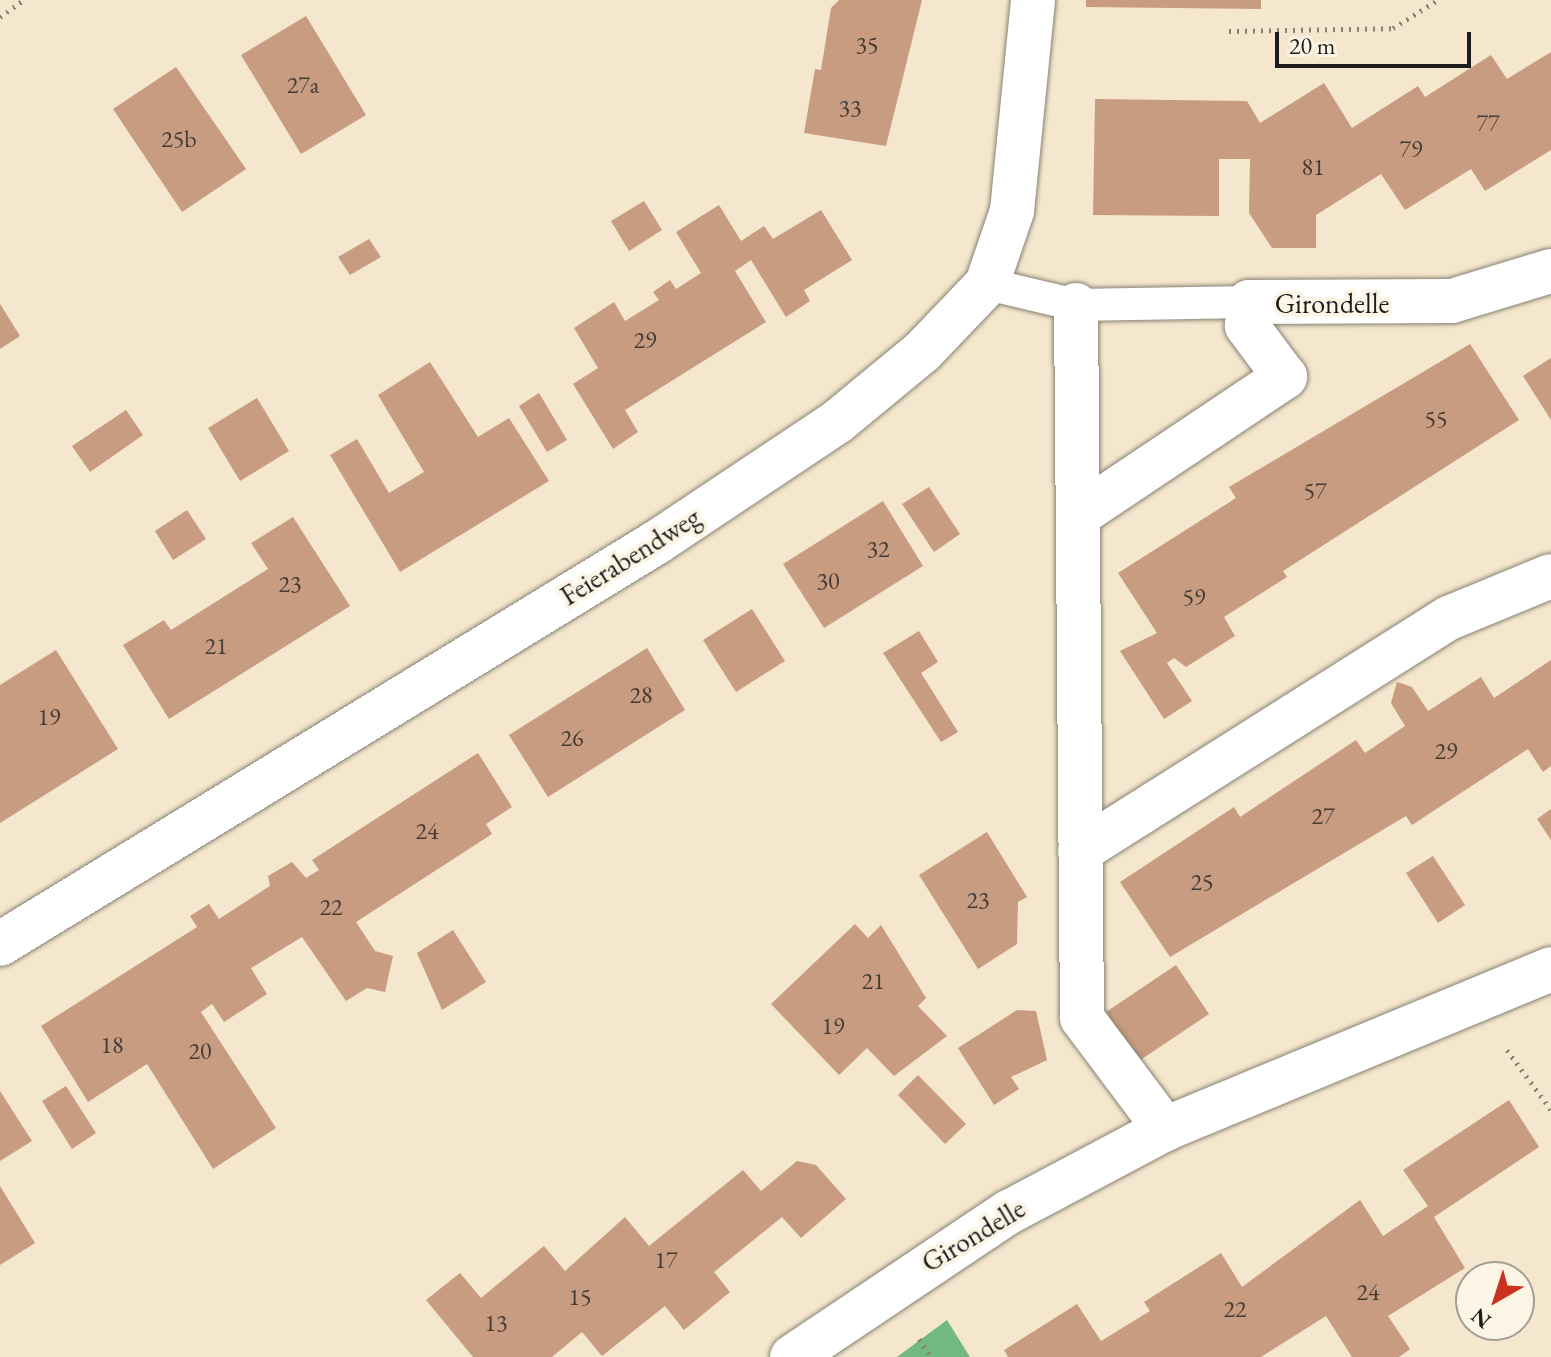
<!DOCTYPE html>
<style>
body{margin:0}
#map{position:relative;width:1551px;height:1357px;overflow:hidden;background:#f4e7cd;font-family:"EB Garamond",serif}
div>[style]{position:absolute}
.forest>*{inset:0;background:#73ba80}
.building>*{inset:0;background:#c79c80}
.path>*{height:5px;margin-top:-2.5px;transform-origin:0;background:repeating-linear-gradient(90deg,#888274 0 2px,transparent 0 8px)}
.roads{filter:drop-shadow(0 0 2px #888274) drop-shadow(0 0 2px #888274)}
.lane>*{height:32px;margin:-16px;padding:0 16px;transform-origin:16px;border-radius:16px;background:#fff}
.street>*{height:44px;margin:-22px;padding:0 22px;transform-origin:22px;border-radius:22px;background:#fff}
span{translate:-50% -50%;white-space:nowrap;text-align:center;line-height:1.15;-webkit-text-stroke:8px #fcf5e5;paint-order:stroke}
.number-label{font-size:24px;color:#473c35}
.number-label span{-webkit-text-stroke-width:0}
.street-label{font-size:28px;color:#1c1c1c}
.north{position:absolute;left:1455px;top:1261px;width:80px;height:80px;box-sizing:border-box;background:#fcf5e5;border:2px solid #a29e95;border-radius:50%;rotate:219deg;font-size:22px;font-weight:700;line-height:32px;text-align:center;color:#1c1c1c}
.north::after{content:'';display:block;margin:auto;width:28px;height:36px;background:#c8321e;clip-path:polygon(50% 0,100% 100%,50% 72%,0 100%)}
.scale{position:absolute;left:1275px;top:32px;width:196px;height:36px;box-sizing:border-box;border:4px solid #1c1c1c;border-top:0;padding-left:10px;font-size:24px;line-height:28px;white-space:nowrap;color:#1c1c1c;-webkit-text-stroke:6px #fcf5e5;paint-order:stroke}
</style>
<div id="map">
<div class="forest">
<div style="clip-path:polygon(947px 1320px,970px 1357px,897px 1357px)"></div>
</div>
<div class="building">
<div style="clip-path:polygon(839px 0,922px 0,886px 146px,804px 133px,815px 69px,821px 70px,831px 8px)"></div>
<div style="clip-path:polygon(1086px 0,1261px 0,1261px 9px,1086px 7px)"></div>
<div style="clip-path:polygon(306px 16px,366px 115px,301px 154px,241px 55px)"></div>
<div style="clip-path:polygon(1551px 52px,1551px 150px,1485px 191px,1471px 169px,1405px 210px,1381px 174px,1316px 215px,1316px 248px,1272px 248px,1249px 213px,1250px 159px,1219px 159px,1219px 216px,1093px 215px,1095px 99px,1247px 101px,1260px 123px,1324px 83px,1352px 128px,1418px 86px,1425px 97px,1491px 55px,1507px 79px)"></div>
<div style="clip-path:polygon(176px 67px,246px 169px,182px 212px,113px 109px)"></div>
<div style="clip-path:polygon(644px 201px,662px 230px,629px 251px,611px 221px)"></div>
<div style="clip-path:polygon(719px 205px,741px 241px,764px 226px,773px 239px,821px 210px,852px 260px,804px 290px,810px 301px,786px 317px,751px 260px,735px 271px,766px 322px,625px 410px,638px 432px,613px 449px,573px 384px,598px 368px,574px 328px,614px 302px,625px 321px,659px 300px,653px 292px,670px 280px,676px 289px,701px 273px,676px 232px)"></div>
<div style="clip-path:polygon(369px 239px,381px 257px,350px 275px,338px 257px)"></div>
<div style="clip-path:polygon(0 304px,20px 336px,0 349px)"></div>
<div style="clip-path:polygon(1470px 344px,1519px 420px,1283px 571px,1287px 577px,1224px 617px,1235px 636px,1186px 667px,1174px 658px,1167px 663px,1192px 701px,1164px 719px,1120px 651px,1157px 633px,1118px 573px,1236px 498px,1229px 487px)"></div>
<div style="clip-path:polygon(1551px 358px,1551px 420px,1523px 376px)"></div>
<div style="clip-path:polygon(430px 362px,478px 437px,509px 418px,549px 481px,400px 572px,330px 455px,357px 439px,389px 493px,424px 472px,378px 395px)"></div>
<div style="clip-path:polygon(539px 393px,567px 440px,547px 452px,519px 406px)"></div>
<div style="clip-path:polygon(257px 398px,289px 451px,240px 481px,208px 428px)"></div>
<div style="clip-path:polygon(126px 410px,143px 435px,90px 472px,72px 446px)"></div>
<div style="clip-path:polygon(929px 487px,960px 534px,934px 552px,902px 504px)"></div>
<div style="clip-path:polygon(883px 501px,923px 566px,824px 628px,783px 564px)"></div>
<div style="clip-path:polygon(187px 510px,206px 539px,173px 560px,155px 531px)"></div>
<div style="clip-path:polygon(293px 517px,350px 606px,169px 719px,123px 645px,164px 620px,171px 630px,268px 569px,251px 543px)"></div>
<div style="clip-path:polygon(752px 609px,785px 661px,736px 692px,703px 640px)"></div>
<div style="clip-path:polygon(919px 631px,938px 662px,921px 673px,958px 732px,941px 742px,883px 653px)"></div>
<div style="clip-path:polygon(647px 648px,685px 710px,548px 797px,509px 735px)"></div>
<div style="clip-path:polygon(56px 650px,118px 749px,0 823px,0 685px)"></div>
<div style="clip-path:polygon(1551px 660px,1551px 766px,1543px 772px,1528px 749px,1412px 825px,1406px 816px,1170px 957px,1120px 882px,1234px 807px,1240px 817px,1356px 740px,1365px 753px,1405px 726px,1391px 703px,1397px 682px,1412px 687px,1428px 711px,1481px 677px,1494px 698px)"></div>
<div style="clip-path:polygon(478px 753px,512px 807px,486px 824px,492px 834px,356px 922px,375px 951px,393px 956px,385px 992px,367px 988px,346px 1001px,302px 937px,251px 968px,267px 994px,224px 1022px,212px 1004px,201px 1012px,276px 1128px,213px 1169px,147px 1064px,88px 1102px,41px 1026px,197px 927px,190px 916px,209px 904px,219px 919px,270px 886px,268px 876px,292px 862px,306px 878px,319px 870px,312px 860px)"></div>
<div style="clip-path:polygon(1551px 809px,1551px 840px,1537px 819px)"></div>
<div style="clip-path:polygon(987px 832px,1027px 897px,1018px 902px,1017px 944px,978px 969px,919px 875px)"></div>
<div style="clip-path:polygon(1433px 856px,1465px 905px,1438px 923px,1406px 873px)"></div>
<div style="clip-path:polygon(855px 924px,868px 938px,881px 925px,926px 998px,918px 1006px,947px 1036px,894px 1076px,867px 1048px,839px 1075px,771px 1004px)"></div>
<div style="clip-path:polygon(453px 930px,486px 982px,442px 1010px,417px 953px)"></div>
<div style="clip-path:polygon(1176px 965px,1209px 1014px,1139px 1061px,1106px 1012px)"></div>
<div style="clip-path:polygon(1017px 1010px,1036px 1011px,1047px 1060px,1011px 1077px,1019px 1089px,994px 1105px,958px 1048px)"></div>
<div style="clip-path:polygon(918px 1075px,966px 1124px,945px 1144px,898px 1095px)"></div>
<div style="clip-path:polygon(66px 1086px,96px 1133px,72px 1149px,42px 1101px)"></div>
<div style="clip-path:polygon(0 1091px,32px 1141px,0 1161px)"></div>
<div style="clip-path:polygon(1509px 1100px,1539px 1147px,1434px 1217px,1465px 1268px,1388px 1316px,1410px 1349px,1399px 1357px,1352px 1357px,1326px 1316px,1261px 1357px,1008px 1357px,1004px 1350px,1077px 1304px,1101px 1341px,1150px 1311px,1144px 1302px,1221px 1253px,1242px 1287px,1360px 1200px,1383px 1236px,1428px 1206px,1403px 1170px)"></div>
<div style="clip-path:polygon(797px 1161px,816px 1165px,846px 1199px,801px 1238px,782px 1217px,714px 1272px,730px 1292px,684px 1330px,665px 1306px,602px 1356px,582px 1332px,552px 1357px,473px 1357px,426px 1300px,460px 1273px,481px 1298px,544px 1246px,565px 1271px,625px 1217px,649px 1246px,743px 1170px,761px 1191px)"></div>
<div style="clip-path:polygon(0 1186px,35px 1243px,0 1265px)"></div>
</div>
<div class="path">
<div style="left:0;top:17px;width:29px;rotate:-36deg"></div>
<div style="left:1229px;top:31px;width:164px;rotate:-1deg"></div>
<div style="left:1393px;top:28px;width:53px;rotate:-31.9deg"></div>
<div style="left:1507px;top:1050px;width:74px;rotate:53.7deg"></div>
<div style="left:919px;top:1339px;width:22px;rotate:56deg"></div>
</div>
<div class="roads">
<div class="lane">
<div style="left:987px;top:284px;width:91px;rotate:13.3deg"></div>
<div style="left:1076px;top:305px;width:173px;rotate:-1deg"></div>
</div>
<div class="street">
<div style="left:1076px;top:305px;width:713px;rotate:89.52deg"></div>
<div style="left:1082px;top:1018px;width:139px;rotate:53.2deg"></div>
<div style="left:1080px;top:514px;width:247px;rotate:-33.8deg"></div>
<div style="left:1285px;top:377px;width:64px;rotate:-126.7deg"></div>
<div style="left:1247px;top:326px;width:24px;rotate:-85deg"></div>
<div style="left:1249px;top:302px;width:203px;rotate:-0.3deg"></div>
<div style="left:1452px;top:301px;width:103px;rotate:-16.9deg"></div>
<div style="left:1080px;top:851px;width:436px;rotate:-32.3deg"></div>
<div style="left:1449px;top:618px;width:110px;rotate:-22.4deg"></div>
<div style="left:0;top:944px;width:770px;rotate:-31.46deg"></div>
<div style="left:657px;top:542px;width:216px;rotate:-33.7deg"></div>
<div style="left:837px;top:422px;width:110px;rotate:-39.5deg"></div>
<div style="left:922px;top:352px;width:94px;rotate:-46.3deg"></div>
<div style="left:987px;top:284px;width:77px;rotate:-71.1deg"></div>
<div style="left:1012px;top:211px;width:212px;rotate:-84.3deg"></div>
<div style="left:792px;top:1357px;width:261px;rotate:-33.8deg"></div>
<div style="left:1009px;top:1212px;width:177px;rotate:-28deg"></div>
<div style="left:1165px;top:1129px;width:418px;rotate:-22.5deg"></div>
</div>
</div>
<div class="number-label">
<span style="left:867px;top:45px">35</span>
<span style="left:303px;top:85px">27a</span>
<span style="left:850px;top:108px">33</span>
<span style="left:1488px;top:123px">77</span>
<span style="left:179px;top:139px">25b</span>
<span style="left:1411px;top:149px">79</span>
<span style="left:1313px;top:167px">81</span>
<span style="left:645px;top:340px">29</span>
<span style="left:1436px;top:419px">55</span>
<span style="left:1315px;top:491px">57</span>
<span style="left:878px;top:549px">32</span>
<span style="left:828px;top:581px">30</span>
<span style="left:290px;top:584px">23</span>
<span style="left:1194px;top:597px">59</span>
<span style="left:216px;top:646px">21</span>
<span style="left:641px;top:695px">28</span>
<span style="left:49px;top:717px">19</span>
<span style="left:572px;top:738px">26</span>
<span style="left:1446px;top:751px">29</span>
<span style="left:1323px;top:816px">27</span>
<span style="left:427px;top:831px">24</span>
<span style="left:1202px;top:882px">25</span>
<span style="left:978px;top:900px">23</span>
<span style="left:331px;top:907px">22</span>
<span style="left:873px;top:981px">21</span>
<span style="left:833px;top:1026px">19</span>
<span style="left:112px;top:1045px">18</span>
<span style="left:200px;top:1051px">20</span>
<span style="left:666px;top:1260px">17</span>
<span style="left:1368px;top:1292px">24</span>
<span style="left:580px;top:1297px">15</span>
<span style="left:1235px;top:1309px">22</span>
<span style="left:496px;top:1323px">13</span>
</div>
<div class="street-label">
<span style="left:1332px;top:303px">Girondelle</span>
<span style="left:630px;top:556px;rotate:-32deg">Feierabendweg</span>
<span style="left:973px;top:1235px;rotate:-31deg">Girondelle</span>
</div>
<div class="north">N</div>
<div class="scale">20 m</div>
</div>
